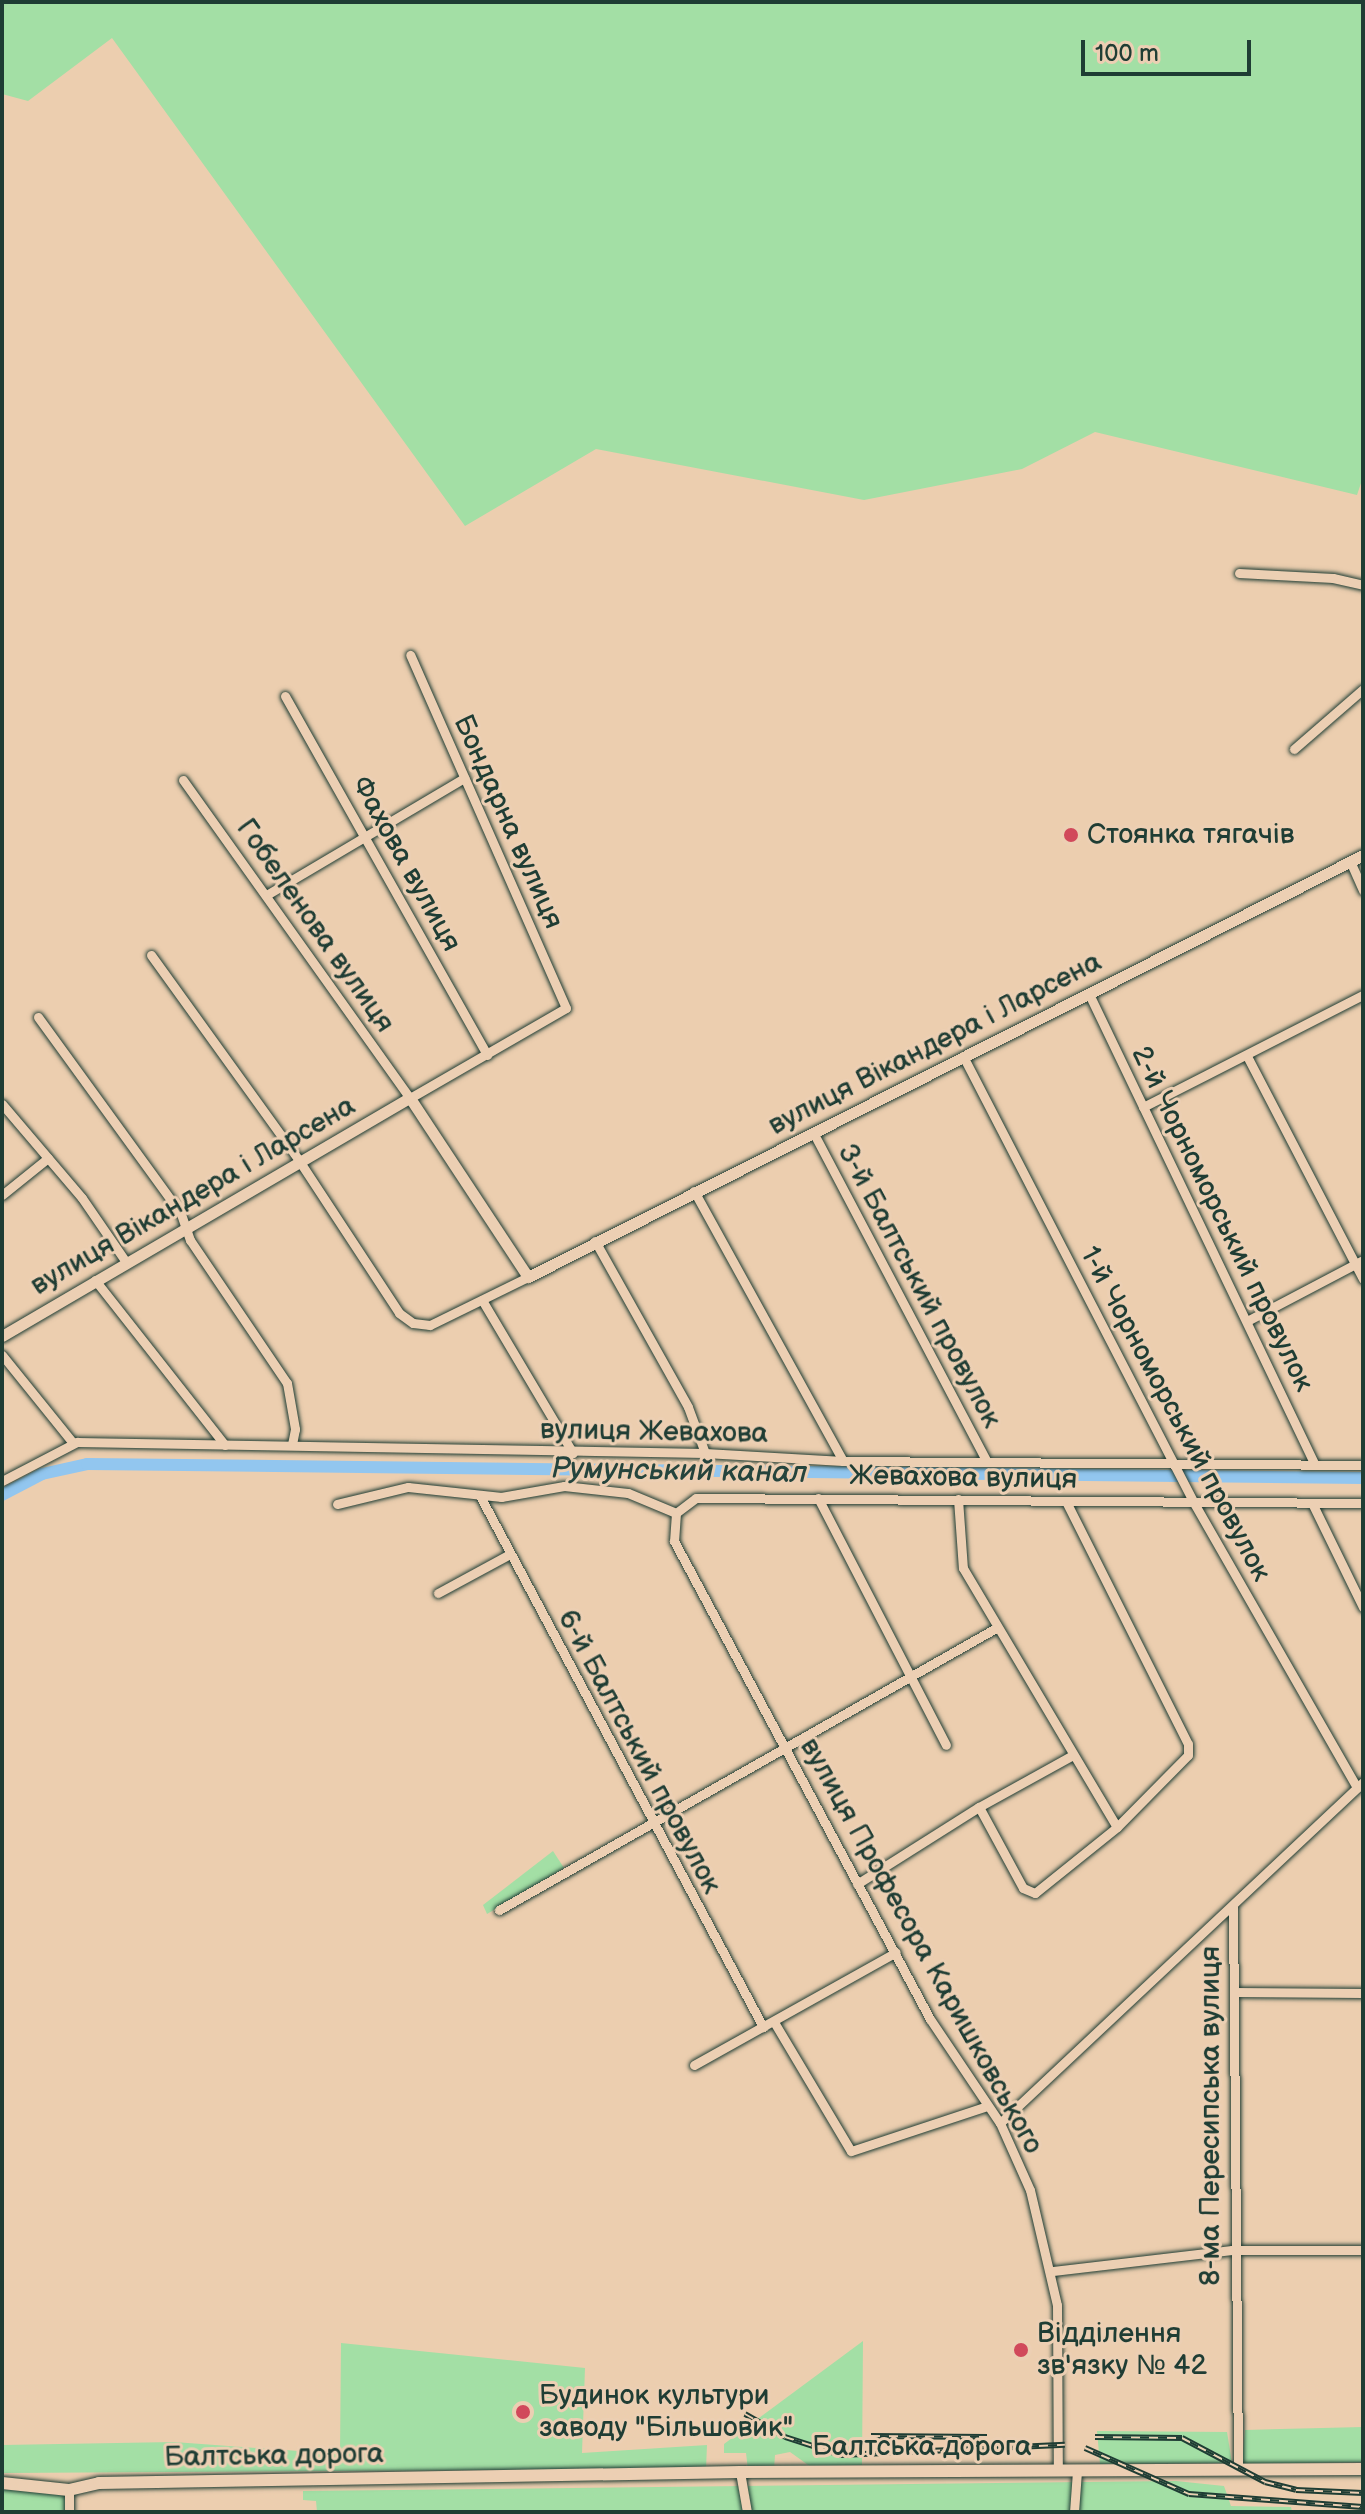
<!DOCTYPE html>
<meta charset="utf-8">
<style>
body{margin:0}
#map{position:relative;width:1365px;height:2514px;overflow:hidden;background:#ecceaf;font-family:"Balsamiq Sans",sans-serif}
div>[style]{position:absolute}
.green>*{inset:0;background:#a3dfa5}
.canal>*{height:12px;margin:-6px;padding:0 6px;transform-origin:6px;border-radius:6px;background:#92c6ef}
.roads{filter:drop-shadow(0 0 2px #1f3d34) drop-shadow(0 0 2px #1f3d34)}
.minor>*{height:9px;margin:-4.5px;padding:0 4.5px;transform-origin:4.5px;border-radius:4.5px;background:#eccfb3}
.tertiary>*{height:11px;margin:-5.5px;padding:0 5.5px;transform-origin:5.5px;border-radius:5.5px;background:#eccfb3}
.secondary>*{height:12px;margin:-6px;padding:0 6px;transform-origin:6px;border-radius:6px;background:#eccfb3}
.rail>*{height:6px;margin-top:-3px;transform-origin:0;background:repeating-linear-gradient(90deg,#eccfb3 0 9px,#1f3d34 0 18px);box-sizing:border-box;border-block:2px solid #1f3d34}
.dots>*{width:22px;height:22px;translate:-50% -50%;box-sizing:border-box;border:4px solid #eccfb3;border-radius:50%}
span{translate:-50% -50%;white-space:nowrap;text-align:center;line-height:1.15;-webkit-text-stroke:6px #eccfb3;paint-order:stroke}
.street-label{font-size:28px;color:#1f3d34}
.poi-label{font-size:28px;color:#1f3d34}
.left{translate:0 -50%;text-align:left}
.water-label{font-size:30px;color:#25443d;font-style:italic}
.frame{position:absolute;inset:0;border:4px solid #1f3d34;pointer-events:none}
.scale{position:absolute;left:1081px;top:40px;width:170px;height:36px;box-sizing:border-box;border:4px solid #1f3d34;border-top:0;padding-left:10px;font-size:24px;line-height:28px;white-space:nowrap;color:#1f3d34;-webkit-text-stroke:6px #eccfb3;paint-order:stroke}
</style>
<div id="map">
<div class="green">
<div style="clip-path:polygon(2px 2px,1363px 2px,1363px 477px,1357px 495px,1095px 432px,1022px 469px,864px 500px,596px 449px,465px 526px,112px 38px,28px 101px,2px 94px)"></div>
<div style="clip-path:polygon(553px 1851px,564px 1868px,487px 1914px,483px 1905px)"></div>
<div style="clip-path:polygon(863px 2341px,862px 2465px,811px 2467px,790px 2452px,775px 2455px,774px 2469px,748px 2470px,746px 2453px,724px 2453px,724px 2444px)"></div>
<div style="clip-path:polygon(341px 2343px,585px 2368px,582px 2453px,707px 2445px,706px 2469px,2px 2473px,2px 2445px,174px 2442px,340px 2454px)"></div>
<div style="clip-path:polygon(1363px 2427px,1363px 2462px,1242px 2464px,1245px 2430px)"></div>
<div style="clip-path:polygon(1097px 2431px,1227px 2432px,1232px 2463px,1100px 2464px)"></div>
<div style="clip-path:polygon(1176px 2481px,1224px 2486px,1231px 2506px,1291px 2507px,1292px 2512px,317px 2512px,316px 2501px,303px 2500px,303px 2491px)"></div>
<div style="clip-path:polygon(2px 2486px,69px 2490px,69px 2512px,2px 2512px)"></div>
</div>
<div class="canal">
<div style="left:2px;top:1495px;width:45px;rotate:-27.7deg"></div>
<div style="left:42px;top:1474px;width:46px;rotate:-12.5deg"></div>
<div style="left:87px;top:1464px;width:1276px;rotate:0.63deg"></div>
</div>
<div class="roads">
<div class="minor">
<div style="left:1239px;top:573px;width:94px;rotate:3deg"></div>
<div style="left:1333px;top:578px;width:31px;rotate:13deg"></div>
<div style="left:285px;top:696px;width:412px;rotate:60.6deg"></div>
<div style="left:1294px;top:749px;width:91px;rotate:-41deg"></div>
<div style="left:183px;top:780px;width:391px;rotate:54.5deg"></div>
<div style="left:410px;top:1098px;width:180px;rotate:-30deg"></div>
<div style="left:566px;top:1008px;width:386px;rotate:-113.8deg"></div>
<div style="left:1350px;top:861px;width:32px;rotate:66deg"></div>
<div style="left:268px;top:894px;width:228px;rotate:-30.6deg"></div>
<div style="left:151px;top:955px;width:251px;rotate:54.2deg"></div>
<div style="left:298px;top:1159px;width:184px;rotate:56.7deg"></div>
<div style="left:399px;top:1313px;width:17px;rotate:36deg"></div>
<div style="left:413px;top:1323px;width:17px;rotate:7deg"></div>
<div style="left:430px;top:1325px;width:109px;rotate:-26.1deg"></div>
<div style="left:1089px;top:994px;width:522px;rotate:64.37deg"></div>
<div style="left:38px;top:1017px;width:243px;rotate:54deg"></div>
<div style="left:181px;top:1214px;width:28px;rotate:71deg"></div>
<div style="left:190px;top:1240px;width:173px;rotate:55.9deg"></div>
<div style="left:287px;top:1383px;width:47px;rotate:80.1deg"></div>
<div style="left:295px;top:1429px;width:16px;rotate:101deg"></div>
<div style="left:963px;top:1056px;width:503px;rotate:62.67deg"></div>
<div style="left:1194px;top:1503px;width:328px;rotate:60.2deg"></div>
<div style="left:1248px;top:1058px;width:249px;rotate:62.5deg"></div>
<div style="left:2px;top:1104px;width:123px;rotate:49.6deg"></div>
<div style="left:82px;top:1198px;width:78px;rotate:55.5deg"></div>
<div style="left:1143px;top:1107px;width:247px;rotate:-27deg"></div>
<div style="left:813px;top:1132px;width:371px;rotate:62.2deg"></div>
<div style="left:694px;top:1191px;width:308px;rotate:61.1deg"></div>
<div style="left:2px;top:1195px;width:59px;rotate:-38.8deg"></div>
<div style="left:595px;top:1241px;width:190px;rotate:60.7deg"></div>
<div style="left:688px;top:1407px;width:49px;rotate:69.7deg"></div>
<div style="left:95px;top:1280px;width:210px;rotate:51.8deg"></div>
<div style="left:482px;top:1300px;width:178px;rotate:59.3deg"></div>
<div style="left:1247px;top:1321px;width:131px;rotate:-27.7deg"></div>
<div style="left:2px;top:1355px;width:113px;rotate:51.1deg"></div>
<div style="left:2px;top:1481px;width:85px;rotate:-27.5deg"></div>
<div style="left:77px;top:1442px;width:628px;rotate:1deg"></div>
<div style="left:705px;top:1453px;width:138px;rotate:3.3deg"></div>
<div style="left:843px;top:1461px;width:520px;rotate:0.44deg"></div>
<div style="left:480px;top:1496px;width:602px;rotate:61.94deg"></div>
<div style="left:818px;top:1498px;width:278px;rotate:62.6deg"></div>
<div style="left:958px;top:1499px;width:69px;rotate:85.9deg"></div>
<div style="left:963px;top:1568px;width:301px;rotate:59.3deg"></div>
<div style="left:1312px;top:1503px;width:116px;rotate:63.9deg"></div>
<div style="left:337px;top:1504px;width:73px;rotate:-13.5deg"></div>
<div style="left:408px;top:1487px;width:94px;rotate:6.1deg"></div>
<div style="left:501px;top:1497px;width:64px;rotate:-9.9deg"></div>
<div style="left:564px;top:1486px;width:64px;rotate:6.2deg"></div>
<div style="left:628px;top:1493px;width:52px;rotate:22.6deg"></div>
<div style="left:676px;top:1513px;width:28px;rotate:94deg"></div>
<div style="left:674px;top:1541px;width:542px;rotate:61.83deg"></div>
<div style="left:930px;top:2019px;width:125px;rotate:56.1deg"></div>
<div style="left:1000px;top:2123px;width:73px;rotate:65.9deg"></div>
<div style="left:1030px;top:2190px;width:118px;rotate:76.8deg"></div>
<div style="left:1057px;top:2305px;width:166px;rotate:89.7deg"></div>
<div style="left:676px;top:1513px;width:25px;rotate:-37deg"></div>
<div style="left:696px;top:1498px;width:667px;rotate:0.43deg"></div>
<div style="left:438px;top:1593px;width:80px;rotate:-28.5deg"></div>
<div style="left:979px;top:1807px;width:92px;rotate:61.5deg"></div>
<div style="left:1023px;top:1888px;width:13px;rotate:23deg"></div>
<div style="left:1035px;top:1893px;width:105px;rotate:-38.8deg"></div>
<div style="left:1117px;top:1827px;width:101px;rotate:-45.4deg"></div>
<div style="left:1188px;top:1755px;width:11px;rotate:-90deg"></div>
<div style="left:1188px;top:1744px;width:272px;rotate:-116.7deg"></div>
<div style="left:857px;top:1884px;width:144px;rotate:-32.3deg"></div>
<div style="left:979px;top:1807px;width:107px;rotate:-29deg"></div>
<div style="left:1233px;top:1906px;width:564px;rotate:89.49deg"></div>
<div style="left:499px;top:1910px;width:571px;rotate:-29.57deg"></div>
<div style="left:1234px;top:1992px;width:129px;rotate:0.4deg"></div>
<div style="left:774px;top:2022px;width:150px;rotate:59.2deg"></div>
<div style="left:851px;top:2151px;width:143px;rotate:-18.3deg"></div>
<div style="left:694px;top:2065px;width:231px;rotate:-29.2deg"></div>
<div style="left:1000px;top:2123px;width:498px;rotate:-43.2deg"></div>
<div style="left:1053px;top:2271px;width:180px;rotate:-6.7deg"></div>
<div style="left:1232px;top:2250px;width:131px"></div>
<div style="left:740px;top:2472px;width:41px;rotate:80.1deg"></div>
<div style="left:69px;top:2490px;width:22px;rotate:90deg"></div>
<div style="left:1074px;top:2512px;width:41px;rotate:-85.8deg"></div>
</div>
<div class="tertiary">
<div style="left:2px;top:1336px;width:472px;rotate:-30.3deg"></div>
<div style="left:410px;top:1098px;width:214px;rotate:56.6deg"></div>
<div style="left:528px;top:1277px;width:936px;rotate:-26.81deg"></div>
</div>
<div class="secondary">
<div style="left:2px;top:2483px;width:67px;rotate:6deg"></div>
<div style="left:69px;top:2490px;width:31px;rotate:-13deg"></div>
<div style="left:99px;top:2483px;width:641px;rotate:-0.98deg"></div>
<div style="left:740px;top:2472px;width:623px;rotate:-0.28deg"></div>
</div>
</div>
<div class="rail">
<div style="left:745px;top:2414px;width:46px;rotate:29.9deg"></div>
<div style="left:785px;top:2437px;width:59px;rotate:17.8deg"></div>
<div style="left:841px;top:2455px;width:224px;rotate:-2.6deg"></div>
<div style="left:871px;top:2436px;width:116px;rotate:0.5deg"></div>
<div style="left:1095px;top:2437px;width:87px;rotate:0.7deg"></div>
<div style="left:1182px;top:2438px;width:94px;rotate:27.9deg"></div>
<div style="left:1265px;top:2482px;width:32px;rotate:14deg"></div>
<div style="left:1296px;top:2490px;width:67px;rotate:2.6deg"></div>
<div style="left:1085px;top:2448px;width:114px;rotate:23.9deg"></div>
<div style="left:1189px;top:2494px;width:174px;rotate:4.3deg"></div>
</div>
<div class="dots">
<div style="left:1071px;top:835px;background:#d1495b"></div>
<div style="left:1021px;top:2350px;background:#d1495b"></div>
<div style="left:523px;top:2412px;background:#d1495b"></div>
</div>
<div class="street-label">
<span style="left:508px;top:822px;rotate:66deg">Бондарна вулиця</span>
<span style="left:406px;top:864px;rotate:61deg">Фахова вулиця</span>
<span style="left:315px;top:926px;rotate:55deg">Гобеленова вулиця</span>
<span style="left:935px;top:1044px;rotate:-27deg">вулиця Вікандера і Ларсена</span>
<span style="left:193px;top:1196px;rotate:-30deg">вулиця Вікандера і Ларсена</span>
<span style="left:1222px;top:1219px;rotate:64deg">2-й Чорноморський провулок</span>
<span style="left:919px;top:1286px;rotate:62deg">3-й Балтський провулок</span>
<span style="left:1175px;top:1414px;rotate:62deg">1-й Чорноморський провулок</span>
<span style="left:654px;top:1432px;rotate:1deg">вулиця Жевахова</span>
<span style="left:963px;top:1478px;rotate:1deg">Жевахова вулиця</span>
<span style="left:639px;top:1752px;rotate:62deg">6-й Балтський провулок</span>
<span style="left:921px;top:1946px;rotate:61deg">вулиця Професора Каришковського</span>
<span style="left:1211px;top:2116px;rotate:-90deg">8-ма Пересипська вулиця</span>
<span style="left:922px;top:2447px">Балтська дорога</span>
<span style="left:274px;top:2456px;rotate:-1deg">Балтська дорога</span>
</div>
<div class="poi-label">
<span class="left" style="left:1087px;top:835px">Стоянка тягачів</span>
<span class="left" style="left:1037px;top:2350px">Відділення<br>зв'язку № 42</span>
<span class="left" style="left:539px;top:2412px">Будинок культури<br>заводу "Більшовик"</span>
</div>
<div class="water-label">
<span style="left:679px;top:1471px;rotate:1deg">Румунський канал</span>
</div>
<div class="frame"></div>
<div class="scale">100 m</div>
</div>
